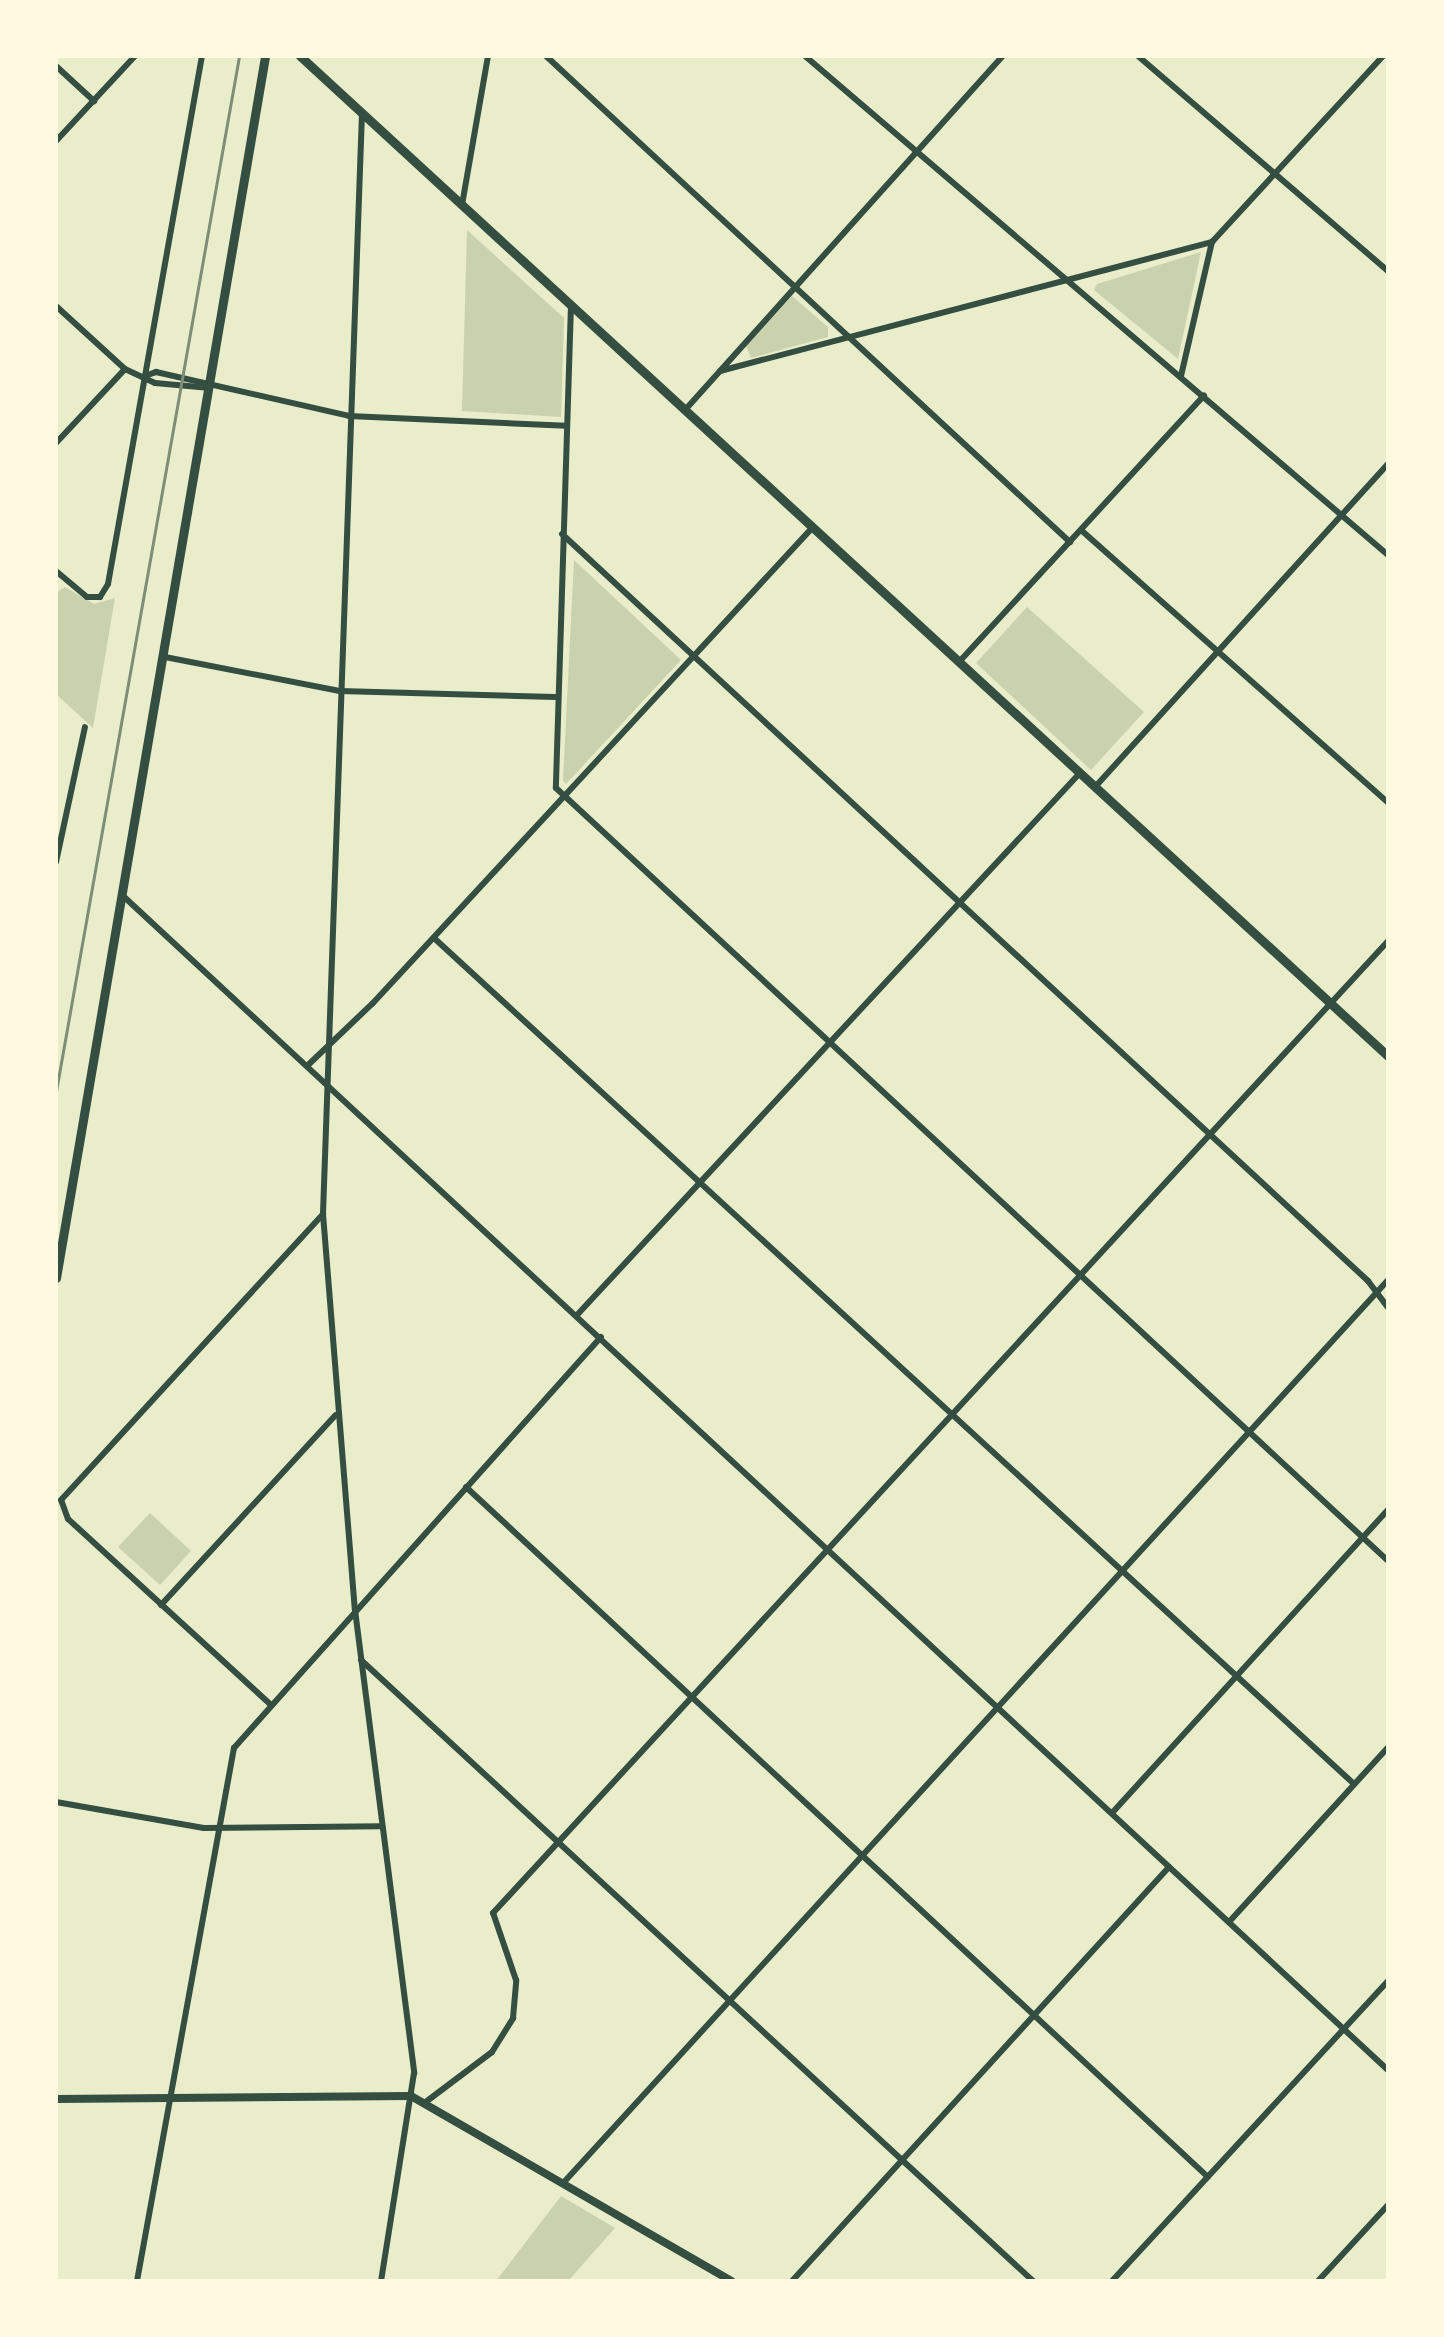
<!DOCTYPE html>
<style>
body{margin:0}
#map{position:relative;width:1444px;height:2337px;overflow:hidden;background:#e9edc9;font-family:"Titillium Web",sans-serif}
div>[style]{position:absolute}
.green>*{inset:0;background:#cad2ad}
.minor>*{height:6px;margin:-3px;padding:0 3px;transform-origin:3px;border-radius:3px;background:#344e41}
.tertiary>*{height:8px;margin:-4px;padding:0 4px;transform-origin:4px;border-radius:4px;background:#344e41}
.secondary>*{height:9px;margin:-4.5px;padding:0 4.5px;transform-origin:4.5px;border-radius:4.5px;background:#344e41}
.rail>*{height:3px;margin:-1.5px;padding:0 1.5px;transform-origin:1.5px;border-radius:1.5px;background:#7c8e77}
span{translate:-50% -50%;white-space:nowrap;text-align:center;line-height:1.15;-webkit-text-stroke:6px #fefae0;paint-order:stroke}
.frame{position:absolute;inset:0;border:58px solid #fefae0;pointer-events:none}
</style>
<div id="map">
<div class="green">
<div style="clip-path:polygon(467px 230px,564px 318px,561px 417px,462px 411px)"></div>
<div style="clip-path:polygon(1201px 252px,1178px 359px,1094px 290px,1097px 284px)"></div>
<div style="clip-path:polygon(792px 296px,828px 327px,828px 337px,751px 358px,746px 346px)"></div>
<div style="clip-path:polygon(574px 560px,681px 660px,566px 784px,563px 780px)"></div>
<div style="clip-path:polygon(65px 587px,94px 604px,115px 598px,93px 728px,56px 694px,56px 593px)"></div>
<div style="clip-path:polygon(1027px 607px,1144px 712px,1091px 770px,976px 663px)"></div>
<div style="clip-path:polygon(150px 1513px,191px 1551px,160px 1585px,118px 1547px)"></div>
<div style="clip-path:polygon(561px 2196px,615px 2228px,568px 2281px,496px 2281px)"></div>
</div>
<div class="minor">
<div style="left:546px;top:56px;width:715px;rotate:42.85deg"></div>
<div style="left:805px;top:56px;width:767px;rotate:40.56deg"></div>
<div style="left:1138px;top:56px;width:330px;rotate:40.7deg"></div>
<div style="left:56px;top:66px;width:52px;rotate:42.6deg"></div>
<div style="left:362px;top:113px;width:1102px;rotate:92.03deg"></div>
<div style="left:323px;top:1214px;width:397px;rotate:85.4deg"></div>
<div style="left:355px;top:1610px;width:467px;rotate:82.7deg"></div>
<div style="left:414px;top:2073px;width:211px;rotate:99deg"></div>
<div style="left:56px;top:141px;width:116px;rotate:-47.1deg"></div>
<div style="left:462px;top:205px;width:151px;rotate:-80.1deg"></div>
<div style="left:571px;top:305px;width:483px;rotate:91.8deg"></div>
<div style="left:556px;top:788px;width:1136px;rotate:42.89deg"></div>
<div style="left:56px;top:306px;width:93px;rotate:42.4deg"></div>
<div style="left:125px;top:369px;width:33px;rotate:25deg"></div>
<div style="left:155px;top:383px;width:55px;rotate:5.2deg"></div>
<div style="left:720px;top:371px;width:509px;rotate:-14.69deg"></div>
<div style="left:1212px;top:242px;width:253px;rotate:-47.4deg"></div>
<div style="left:145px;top:376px;width:12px;rotate:-20deg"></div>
<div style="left:156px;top:372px;width:198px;rotate:12.8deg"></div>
<div style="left:349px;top:416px;width:217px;rotate:2.6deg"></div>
<div style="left:1181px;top:376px;width:138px;rotate:-77deg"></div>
<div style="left:685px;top:410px;width:476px;rotate:-48.1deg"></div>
<div style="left:56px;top:443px;width:101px;rotate:-47deg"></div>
<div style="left:1081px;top:530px;width:411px;rotate:41.6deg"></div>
<div style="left:562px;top:534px;width:1099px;rotate:42.82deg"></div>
<div style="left:1368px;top:1281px;width:34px;rotate:53deg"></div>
<div style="left:56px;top:571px;width:40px;rotate:40deg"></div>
<div style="left:87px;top:597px;width:13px"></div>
<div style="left:100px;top:597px;width:15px;rotate:-58deg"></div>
<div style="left:108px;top:584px;width:536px;rotate:-79.91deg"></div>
<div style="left:165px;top:657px;width:178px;rotate:11deg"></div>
<div style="left:340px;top:691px;width:215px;rotate:1.6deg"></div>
<div style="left:959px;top:662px;width:362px;rotate:-47.4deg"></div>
<div style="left:1095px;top:787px;width:436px;rotate:-47.8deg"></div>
<div style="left:56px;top:862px;width:138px;rotate:-77.9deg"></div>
<div style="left:121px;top:894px;width:1729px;rotate:42.87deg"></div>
<div style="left:434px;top:938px;width:1250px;rotate:42.6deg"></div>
<div style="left:307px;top:1066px;width:91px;rotate:-43.7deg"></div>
<div style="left:373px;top:1003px;width:648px;rotate:-47.25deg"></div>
<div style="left:577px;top:1315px;width:739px;rotate:-47.14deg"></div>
<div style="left:466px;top:1487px;width:1013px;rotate:42.92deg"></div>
<div style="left:161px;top:1605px;width:258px;rotate:-47.4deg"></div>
<div style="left:361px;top:1660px;width:915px;rotate:42.74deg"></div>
<div style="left:270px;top:1704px;width:274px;rotate:-137.5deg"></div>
<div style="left:68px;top:1519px;width:20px;rotate:-110deg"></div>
<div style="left:61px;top:1500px;width:388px;rotate:-47.5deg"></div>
<div style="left:56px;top:1802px;width:150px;rotate:10deg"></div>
<div style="left:204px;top:1828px;width:178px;rotate:-0.6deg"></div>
<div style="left:1112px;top:1813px;width:410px;rotate:-47.7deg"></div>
<div style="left:1229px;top:1922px;width:236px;rotate:-47.7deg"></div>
<div style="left:427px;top:2101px;width:81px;rotate:-37deg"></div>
<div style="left:492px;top:2052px;width:40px;rotate:-58deg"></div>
<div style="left:513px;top:2018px;width:38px;rotate:-85deg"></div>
<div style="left:516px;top:1980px;width:71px;rotate:-108.9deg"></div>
<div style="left:493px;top:1913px;width:1321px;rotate:-47.36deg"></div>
<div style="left:565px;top:2181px;width:1220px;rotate:-47.59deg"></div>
<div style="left:137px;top:2281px;width:542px;rotate:-79.69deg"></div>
<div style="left:234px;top:1748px;width:551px;rotate:-48.24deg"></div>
<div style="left:792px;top:2281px;width:560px;rotate:-47.68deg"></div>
<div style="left:1112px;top:2281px;width:408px;rotate:-47.4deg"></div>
<div style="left:1318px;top:2281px;width:103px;rotate:-47.4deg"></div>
</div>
<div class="tertiary">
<div style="left:56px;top:2099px;width:355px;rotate:-0.5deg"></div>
<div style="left:411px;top:2096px;width:370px;rotate:30deg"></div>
</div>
<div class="secondary">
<div style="left:300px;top:56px;width:1478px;rotate:42.59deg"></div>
<div style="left:56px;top:1278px;width:1240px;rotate:-80.29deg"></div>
</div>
<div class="rail">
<div style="left:56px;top:1091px;width:1051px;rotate:-79.97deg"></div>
</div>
<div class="frame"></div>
</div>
